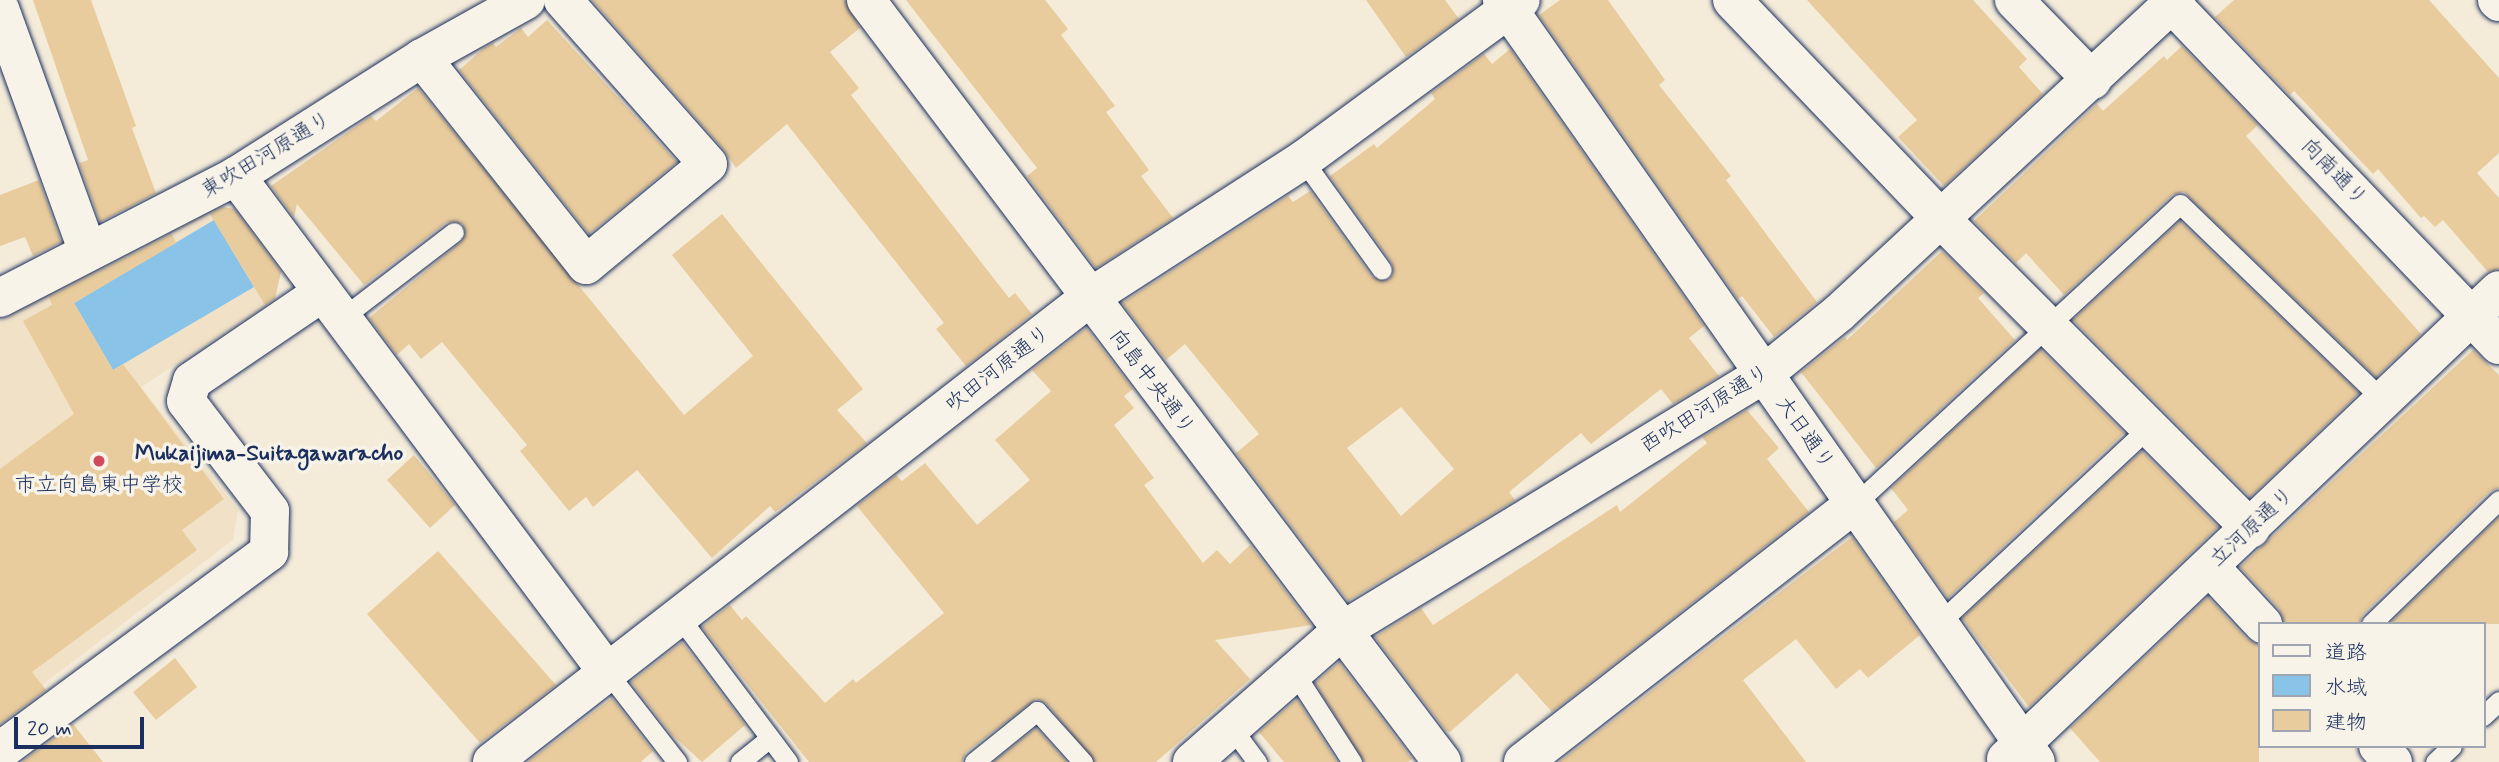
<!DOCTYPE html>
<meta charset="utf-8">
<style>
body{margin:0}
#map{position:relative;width:2499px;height:762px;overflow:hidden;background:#f4ebd9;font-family:Mynerve,"Klee One",sans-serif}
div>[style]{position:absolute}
.built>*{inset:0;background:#f1e2c7}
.water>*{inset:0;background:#89c3e8}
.building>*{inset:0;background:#e9cc9d}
.roads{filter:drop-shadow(0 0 2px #1b2f5e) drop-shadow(0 0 2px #1b2f5e)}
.lane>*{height:19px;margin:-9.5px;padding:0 9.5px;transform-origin:9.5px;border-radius:9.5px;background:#f7f3e8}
.street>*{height:38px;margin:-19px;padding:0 19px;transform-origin:19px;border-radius:19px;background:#f7f3e8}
.dots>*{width:19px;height:19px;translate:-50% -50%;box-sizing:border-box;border:4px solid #f7f3e8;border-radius:50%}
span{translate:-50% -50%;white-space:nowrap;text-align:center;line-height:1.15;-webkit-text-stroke:7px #f7f3e8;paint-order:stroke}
.street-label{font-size:21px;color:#1b2f5e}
.poi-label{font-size:21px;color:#1b2f5e}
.neighbourhood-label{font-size:23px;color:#1b2f5e;font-weight:700}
.legend{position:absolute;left:2258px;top:622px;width:228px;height:126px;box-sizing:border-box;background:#f7f3e8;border:2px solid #9fa5b1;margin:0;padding:9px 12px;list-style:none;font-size:21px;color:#1b2f5e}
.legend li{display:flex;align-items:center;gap:14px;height:35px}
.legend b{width:35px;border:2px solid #9fa5b1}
.scale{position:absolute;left:14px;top:717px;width:130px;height:32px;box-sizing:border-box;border:4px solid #1b2f5e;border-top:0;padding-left:9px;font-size:21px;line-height:24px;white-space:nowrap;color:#1b2f5e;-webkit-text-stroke:5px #f7f3e8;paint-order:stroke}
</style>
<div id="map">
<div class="built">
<div style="clip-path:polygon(211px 204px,237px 210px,281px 271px,275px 300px,141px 387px,238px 510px,233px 540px,0 717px,0 321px)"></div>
</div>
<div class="water">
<div style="clip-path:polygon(214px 220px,254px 287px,113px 370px,74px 303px)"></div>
</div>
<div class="building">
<div style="clip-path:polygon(33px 0,91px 0,136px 126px,132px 128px,156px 193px,100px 222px,79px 163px,88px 160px)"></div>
<div style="clip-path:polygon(592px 0,845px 0,860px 28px,830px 52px,859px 88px,851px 95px,1009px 298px,1015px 293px,1032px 314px,966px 366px,936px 329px,944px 323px,787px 124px,736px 168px,724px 150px)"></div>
<div style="clip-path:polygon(906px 0,1045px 0,1068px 29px,1061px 35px,1115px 106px,1106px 112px,1149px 170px,1141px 176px,1173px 218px,1096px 268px,1027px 176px,1037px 168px)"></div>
<div style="clip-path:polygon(1366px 0,1445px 0,1459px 19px,1406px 57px)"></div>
<div style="clip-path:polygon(1560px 0,1608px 0,1665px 80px,1659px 85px,1731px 176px,1726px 180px,1817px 302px,1774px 337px,1742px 296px,1738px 299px,1539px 15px)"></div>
<div style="clip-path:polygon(1807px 0,1973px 0,2027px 59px,2019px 67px,2043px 94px,1944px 186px,1898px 137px,1917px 120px)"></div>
<div style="clip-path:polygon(2234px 0,2429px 0,2499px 78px,2499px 153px,2477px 173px,2499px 198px,2499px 269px,2488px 272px,2443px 220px,2435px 227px,2424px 216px,2421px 218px,2378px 169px,2373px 174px,2294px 91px,2290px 95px,2215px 17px)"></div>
<div style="clip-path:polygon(547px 20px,677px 162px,589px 234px,459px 70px,484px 48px,493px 43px,496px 47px,521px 28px,528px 37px)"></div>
<div style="clip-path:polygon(2182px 46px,2258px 125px,2246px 136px,2421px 334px,2376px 377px,2184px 192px,2172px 195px,2064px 295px,2026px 253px,2016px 263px,1974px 221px,2097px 104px,2103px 111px,2164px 56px,2167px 60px)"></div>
<div style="clip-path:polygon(evenodd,1510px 49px,1704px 326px,1689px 338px,1719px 376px,1673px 404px,1661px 389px,1591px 444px,1581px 433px,1509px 492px,1515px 500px,1348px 601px,1236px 453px,1259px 434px,1185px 344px,1166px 360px,1122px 303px,1288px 196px,1293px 202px,1310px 191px,1372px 277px,1389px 280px,1393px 274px,1392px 263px,1330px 176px,1374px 144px,1377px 148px,1435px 99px,1431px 93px,1484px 54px,1492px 64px,1510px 49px,1401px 407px,1454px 469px,1401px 516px,1347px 448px,1401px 407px)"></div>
<div style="clip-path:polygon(418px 88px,684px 415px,753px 356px,672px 255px,722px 214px,863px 389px,837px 410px,867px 443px,775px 512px,770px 506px,712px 558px,637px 470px,593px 507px,586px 497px,569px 511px,520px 451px,527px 445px,442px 342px,421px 359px,409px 344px,397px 355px,369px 318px,462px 241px,463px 224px,447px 222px,364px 285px,297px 204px,294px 217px,271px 186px,371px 116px,376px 121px)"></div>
<div style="clip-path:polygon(39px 180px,61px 242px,33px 256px,25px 237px,0 246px,0 195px)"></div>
<div style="clip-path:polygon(223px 207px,234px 209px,281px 272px,275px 298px,265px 305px,210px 214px)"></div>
<div style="clip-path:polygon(2180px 221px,2359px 393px,2250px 497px,2073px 320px)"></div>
<div style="clip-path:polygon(172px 234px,176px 243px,74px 303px,113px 370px,123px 364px,224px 499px,182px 530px,197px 550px,32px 672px,46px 690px,0 724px,0 469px,74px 414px,23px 321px,52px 305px,49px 297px)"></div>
<div style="clip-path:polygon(1942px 251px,1984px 293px,1978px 298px,2015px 340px,1876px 468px,1801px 372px,1845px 337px,1847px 340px)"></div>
<div style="clip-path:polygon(1086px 328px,1133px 389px,1124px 396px,1134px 408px,1114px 425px,1154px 478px,1144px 485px,1203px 563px,1217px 550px,1230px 564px,1250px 545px,1311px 625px,1215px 640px,1250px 679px,1156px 762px,1095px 762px,1046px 703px,1036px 699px,966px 752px,962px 762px,809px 762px,702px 627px,730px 605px,742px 620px,746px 616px,825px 703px,853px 679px,856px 683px,944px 613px,857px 506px,896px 475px,902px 481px,925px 463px,977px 525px,1030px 480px,995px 440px,1051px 391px,1032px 370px)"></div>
<div style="clip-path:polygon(2040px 349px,2124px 433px,1948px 598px,1894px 522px,1908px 510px,1891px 488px)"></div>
<div style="clip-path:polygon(2473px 350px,2499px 375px,2499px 488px,2490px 491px,2362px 615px,2359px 624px,2284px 624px,2279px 609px,2240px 567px)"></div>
<div style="clip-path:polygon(1747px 410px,1779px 448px,1767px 459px,1809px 512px,1552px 712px,1517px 673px,1450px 732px,1446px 731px,1375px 637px,1421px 608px,1433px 625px,1617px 505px,1620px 512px,1707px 443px,1702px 437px)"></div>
<div style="clip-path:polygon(2142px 451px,2218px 527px,2029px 707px,1962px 618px)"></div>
<div style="clip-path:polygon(414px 455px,455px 505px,430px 528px,387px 480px)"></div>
<div style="clip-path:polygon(2499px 517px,2499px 624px,2389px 624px)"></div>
<div style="clip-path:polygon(1852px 537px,1920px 635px,1868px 678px,1860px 669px,1836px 689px,1796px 639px,1743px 680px,1806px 762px,1559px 762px)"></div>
<div style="clip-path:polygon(438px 551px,556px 685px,480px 743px,367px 614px)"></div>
<div style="clip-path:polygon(2208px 597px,2247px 639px,2259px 645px,2259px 762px,2100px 762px,2070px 728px)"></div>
<div style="clip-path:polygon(682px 642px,745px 725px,702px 762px,672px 735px,631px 682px)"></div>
<div style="clip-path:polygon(175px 658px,197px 687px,156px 720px,133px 692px)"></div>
<div style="clip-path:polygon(1339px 662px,1412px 759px,1408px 762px,1364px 762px,1315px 683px)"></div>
<div style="clip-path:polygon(612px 698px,653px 751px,641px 762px,528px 762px)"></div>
<div style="clip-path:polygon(1297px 699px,1337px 762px,1284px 762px,1259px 732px)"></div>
<div style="clip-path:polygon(73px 724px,103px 762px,22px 762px)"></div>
<div style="clip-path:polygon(1036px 728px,1067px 762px,993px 762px)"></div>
</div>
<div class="roads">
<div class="lane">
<div style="left:1303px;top:160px;width:135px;rotate:54.3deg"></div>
<div style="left:342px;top:318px;width:141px;rotate:-37.5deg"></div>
<div style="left:1855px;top:504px;width:442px;rotate:-42.7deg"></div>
<div style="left:2180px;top:204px;width:285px;rotate:44deg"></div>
<div style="left:680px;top:618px;width:180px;rotate:53.1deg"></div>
<div style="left:1939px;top:623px;width:287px;rotate:-43deg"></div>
<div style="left:2371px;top:624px;width:178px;rotate:-44.1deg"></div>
<div style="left:1292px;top:669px;width:111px;rotate:57.2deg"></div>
<div style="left:608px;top:673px;width:113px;rotate:52.2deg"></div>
<div style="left:2483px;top:716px;width:22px;rotate:-43deg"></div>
<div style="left:1231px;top:727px;width:44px;rotate:53.4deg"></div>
<div style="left:740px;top:762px;width:38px;rotate:-39deg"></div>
<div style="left:974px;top:762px;width:81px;rotate:-39deg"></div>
<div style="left:1037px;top:711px;width:69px;rotate:48deg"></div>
<div style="left:2435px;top:762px;width:23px;rotate:-43deg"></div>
</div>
<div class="street">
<div style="left:866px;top:0;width:955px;rotate:52.91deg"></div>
<div style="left:1502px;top:0;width:930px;rotate:54.98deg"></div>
<div style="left:1732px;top:0;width:303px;rotate:46.3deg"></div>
<div style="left:1941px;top:219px;width:438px;rotate:45deg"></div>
<div style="left:2014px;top:0;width:112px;rotate:45.7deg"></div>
<div style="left:2168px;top:0;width:478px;rotate:46.2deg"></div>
<div style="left:2497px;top:0;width:3px;rotate:45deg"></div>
<div style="left:0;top:9px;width:258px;rotate:70.1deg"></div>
<div style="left:422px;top:58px;width:264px;rotate:51.6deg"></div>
<div style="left:586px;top:265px;width:158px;rotate:-39.6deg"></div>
<div style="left:708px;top:164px;width:219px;rotate:-131.5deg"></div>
<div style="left:236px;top:176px;width:621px;rotate:53.19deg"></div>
<div style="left:0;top:298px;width:266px;rotate:-27.3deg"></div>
<div style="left:236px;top:176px;width:220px;rotate:-32.4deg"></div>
<div style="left:422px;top:58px;width:119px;rotate:-29.1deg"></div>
<div style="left:2210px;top:567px;width:78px;rotate:47.1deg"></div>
<div style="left:2378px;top:746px;width:22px;rotate:47deg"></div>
<div style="left:0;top:751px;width:335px;rotate:-36.5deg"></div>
<div style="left:269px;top:552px;width:41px;rotate:-88.6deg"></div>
<div style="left:270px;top:511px;width:138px;rotate:-127.4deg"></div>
<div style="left:186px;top:401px;width:21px;rotate:-73deg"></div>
<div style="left:192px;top:381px;width:158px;rotate:-34.2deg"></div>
<div style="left:2006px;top:759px;width:680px;rotate:-43.57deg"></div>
<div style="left:492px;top:762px;width:756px;rotate:-37.86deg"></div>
<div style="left:1089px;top:298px;width:255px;rotate:-32.8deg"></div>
<div style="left:1303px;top:160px;width:270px;rotate:-36.3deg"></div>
<div style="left:1192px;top:762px;width:197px;rotate:-41.3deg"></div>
<div style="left:1340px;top:632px;width:496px;rotate:-31.3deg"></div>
<div style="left:1764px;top:374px;width:97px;rotate:-39.1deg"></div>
<div style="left:1839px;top:313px;width:460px;rotate:-42.9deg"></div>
<div style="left:1523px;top:762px;width:420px;rotate:-37.9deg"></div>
</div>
</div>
<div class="dots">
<div style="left:99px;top:461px;background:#d1495b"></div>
</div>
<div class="street-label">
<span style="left:266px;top:155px;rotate:-31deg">東吹田河原通り</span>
<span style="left:2334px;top:172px;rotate:46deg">向南通り</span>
<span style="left:998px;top:369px;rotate:-38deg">吹田河原通り</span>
<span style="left:1152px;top:382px;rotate:53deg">向島中央通り</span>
<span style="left:1705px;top:409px;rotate:-32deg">西吹田河原通り</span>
<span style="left:1805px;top:433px;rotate:55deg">大日通り</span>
<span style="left:2252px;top:527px;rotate:-43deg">立河原通り</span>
</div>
<div class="poi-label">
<span style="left:99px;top:485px">市立向島東中学校</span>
</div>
<div class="neighbourhood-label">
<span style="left:269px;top:454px">Mukaijima-Suitagawaracho</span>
</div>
<ul class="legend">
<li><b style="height:9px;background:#f7f3e8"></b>道路</li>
<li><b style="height:19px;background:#89c3e8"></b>水域</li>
<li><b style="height:19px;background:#e9cc9d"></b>建物</li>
</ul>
<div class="scale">20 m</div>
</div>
